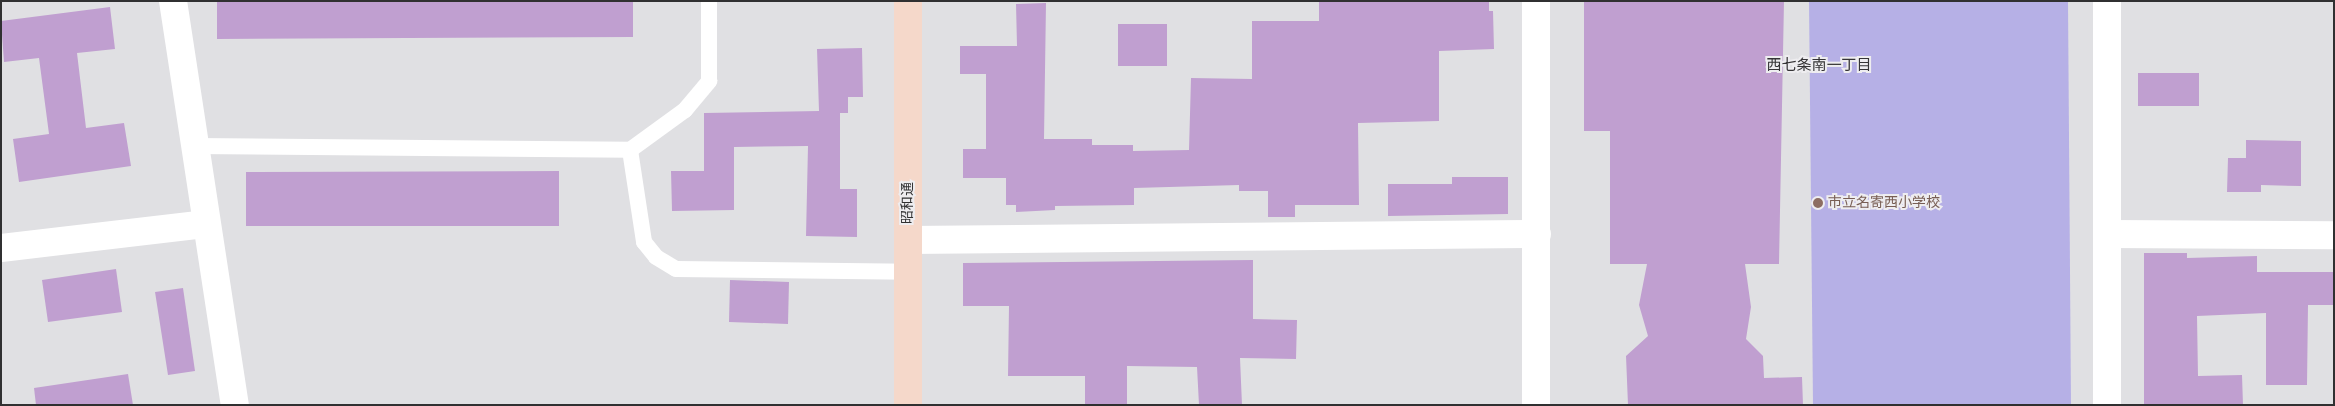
<!DOCTYPE html>
<meta charset="utf-8">
<style>
body{margin:0}
#map{position:relative;width:2335px;height:406px;overflow:hidden;background:#e0e0e3;font-family:"Source Sans 3","Noto Sans JP",sans-serif}
div>[style]{position:absolute}
.green>*{inset:0;background:#b6b0e6}
.building>*{inset:0;background:#c09fd0}
.lane>*{height:16px;margin:-8px;padding:0 8px;transform-origin:8px;border-radius:8px;background:#fff}
.street>*{height:28px;margin:-14px;padding:0 14px;transform-origin:14px;border-radius:14px;background:#fff}
.secondary>*{height:28px;margin:-14px;padding:0 14px;transform-origin:14px;border-radius:14px;background:#f5d8ca}
.dots>*{width:14px;height:14px;translate:-50% -50%;box-sizing:border-box;border:2px solid #eeedf0;border-radius:50%}
span{translate:-50% -50%;white-space:nowrap;text-align:center;line-height:1.15;-webkit-text-stroke:4px #eeedf0;paint-order:stroke}
.street-label{font-size:14px;color:#303031}
.education-label{font-size:14px;color:#785e54}
.left{translate:0 -50%;text-align:left}
.neighbourhood-label{font-size:15px;color:#353436}
.frame{position:absolute;inset:0;border:2px solid #303031;pointer-events:none}
</style>
<div id="map">
<div class="green">
<div style="clip-path:polygon(1809px 1px,2068px 1px,2071px 405px,1813px 405px)"></div>
</div>
<div class="building">
<div style="clip-path:polygon(217px 1px,633px 1px,633px 37px,217px 39px)"></div>
<div style="clip-path:polygon(1319px 1px,1489px 1px,1489px 11px,1493px 11px,1494px 49px,1439px 51px,1439px 121px,1358px 123px,1359px 205px,1295px 205px,1295px 217px,1268px 217px,1268px 191px,1239px 191px,1239px 185px,1134px 188px,1134px 205px,1055px 206px,1055px 210px,1016px 212px,1016px 205px,1006px 205px,1006px 178px,963px 178px,963px 149px,986px 149px,986px 74px,960px 74px,960px 46px,1017px 46px,1016px 4px,1046px 3px,1044px 139px,1092px 139px,1092px 145px,1133px 145px,1133px 151px,1189px 150px,1191px 78px,1252px 79px,1252px 21px,1319px 21px)"></div>
<div style="clip-path:polygon(1584px 1px,1784px 1px,1779px 264px,1745px 264px,1751px 307px,1746px 339px,1763px 356px,1764px 378px,1802px 377px,1803px 405px,1628px 405px,1626px 356px,1648px 336px,1639px 305px,1647px 264px,1610px 264px,1610px 131px,1584px 131px)"></div>
<div style="clip-path:polygon(110px 7px,115px 49px,77px 53px,86px 128px,124px 123px,131px 166px,19px 182px,13px 139px,49px 134px,39px 58px,4px 62px,1px 21px)"></div>
<div style="clip-path:polygon(1118px 24px,1167px 24px,1167px 66px,1118px 66px)"></div>
<div style="clip-path:polygon(862px 48px,863px 97px,848px 97px,848px 113px,840px 113px,840px 189px,857px 189px,857px 237px,806px 236px,808px 146px,734px 147px,734px 210px,672px 211px,671px 171px,704px 171px,704px 113px,819px 111px,817px 49px)"></div>
<div style="clip-path:polygon(2138px 73px,2199px 73px,2199px 106px,2138px 106px)"></div>
<div style="clip-path:polygon(2246px 140px,2301px 141px,2301px 186px,2261px 185px,2261px 192px,2227px 192px,2228px 158px,2246px 158px)"></div>
<div style="clip-path:polygon(559px 171px,559px 226px,246px 226px,246px 172px)"></div>
<div style="clip-path:polygon(1452px 177px,1508px 177px,1508px 214px,1388px 216px,1388px 184px,1452px 184px)"></div>
<div style="clip-path:polygon(2144px 253px,2187px 253px,2187px 258px,2257px 256px,2257px 272px,2334px 272px,2334px 305px,2308px 305px,2307px 385px,2266px 385px,2266px 313px,2197px 316px,2198px 376px,2242px 375px,2243px 405px,2144px 405px)"></div>
<div style="clip-path:polygon(1253px 260px,1253px 319px,1297px 320px,1296px 359px,1240px 358px,1242px 405px,1199px 405px,1197px 367px,1127px 366px,1127px 405px,1085px 405px,1085px 376px,1008px 376px,1009px 306px,963px 306px,963px 263px)"></div>
<div style="clip-path:polygon(116px 269px,122px 312px,48px 322px,42px 280px)"></div>
<div style="clip-path:polygon(730px 280px,789px 282px,788px 324px,729px 322px)"></div>
<div style="clip-path:polygon(183px 288px,195px 371px,168px 375px,155px 292px)"></div>
<div style="clip-path:polygon(128px 374px,133px 405px,36px 405px,34px 388px)"></div>
</div>
<div class="lane">
<div style="left:193px;top:146px;width:437px;rotate:0.5deg"></div>
<div style="left:630px;top:150px;width:93px;rotate:81.3deg"></div>
<div style="left:644px;top:242px;width:19px;rotate:51deg"></div>
<div style="left:656px;top:257px;width:23px;rotate:31deg"></div>
<div style="left:676px;top:269px;width:232px;rotate:0.7deg"></div>
<div style="left:630px;top:150px;width:68px;rotate:-36deg"></div>
<div style="left:685px;top:110px;width:38px;rotate:-50deg"></div>
<div style="left:709px;top:81px;width:80px;rotate:-90deg"></div>
</div>
<div class="street">
<div style="left:173px;top:1px;width:409px;rotate:81.3deg"></div>
<div style="left:2107px;top:1px;width:404px;rotate:90deg"></div>
<div style="left:2108px;top:234px;width:226px;rotate:0.3deg"></div>
<div style="left:908px;top:240px;width:629px;rotate:-0.55deg"></div>
<div style="left:1px;top:248px;width:205px;rotate:-6.7deg"></div>
<div style="left:1536px;top:405px;width:404px;rotate:-90deg"></div>
</div>
<div class="secondary">
<div style="left:908px;top:405px;width:404px;rotate:-90deg"></div>
</div>
<div class="dots">
<div style="left:1818px;top:203px;background:#8d6e63"></div>
</div>
<div class="street-label">
<span style="left:908px;top:203px;rotate:-90deg">昭和通</span>
</div>
<div class="education-label">
<span class="left" style="left:1828px;top:203px">市立名寄西小学校</span>
</div>
<div class="neighbourhood-label">
<span style="left:1819px;top:66px">西七条南一丁目</span>
</div>
<div class="frame"></div>
</div>
